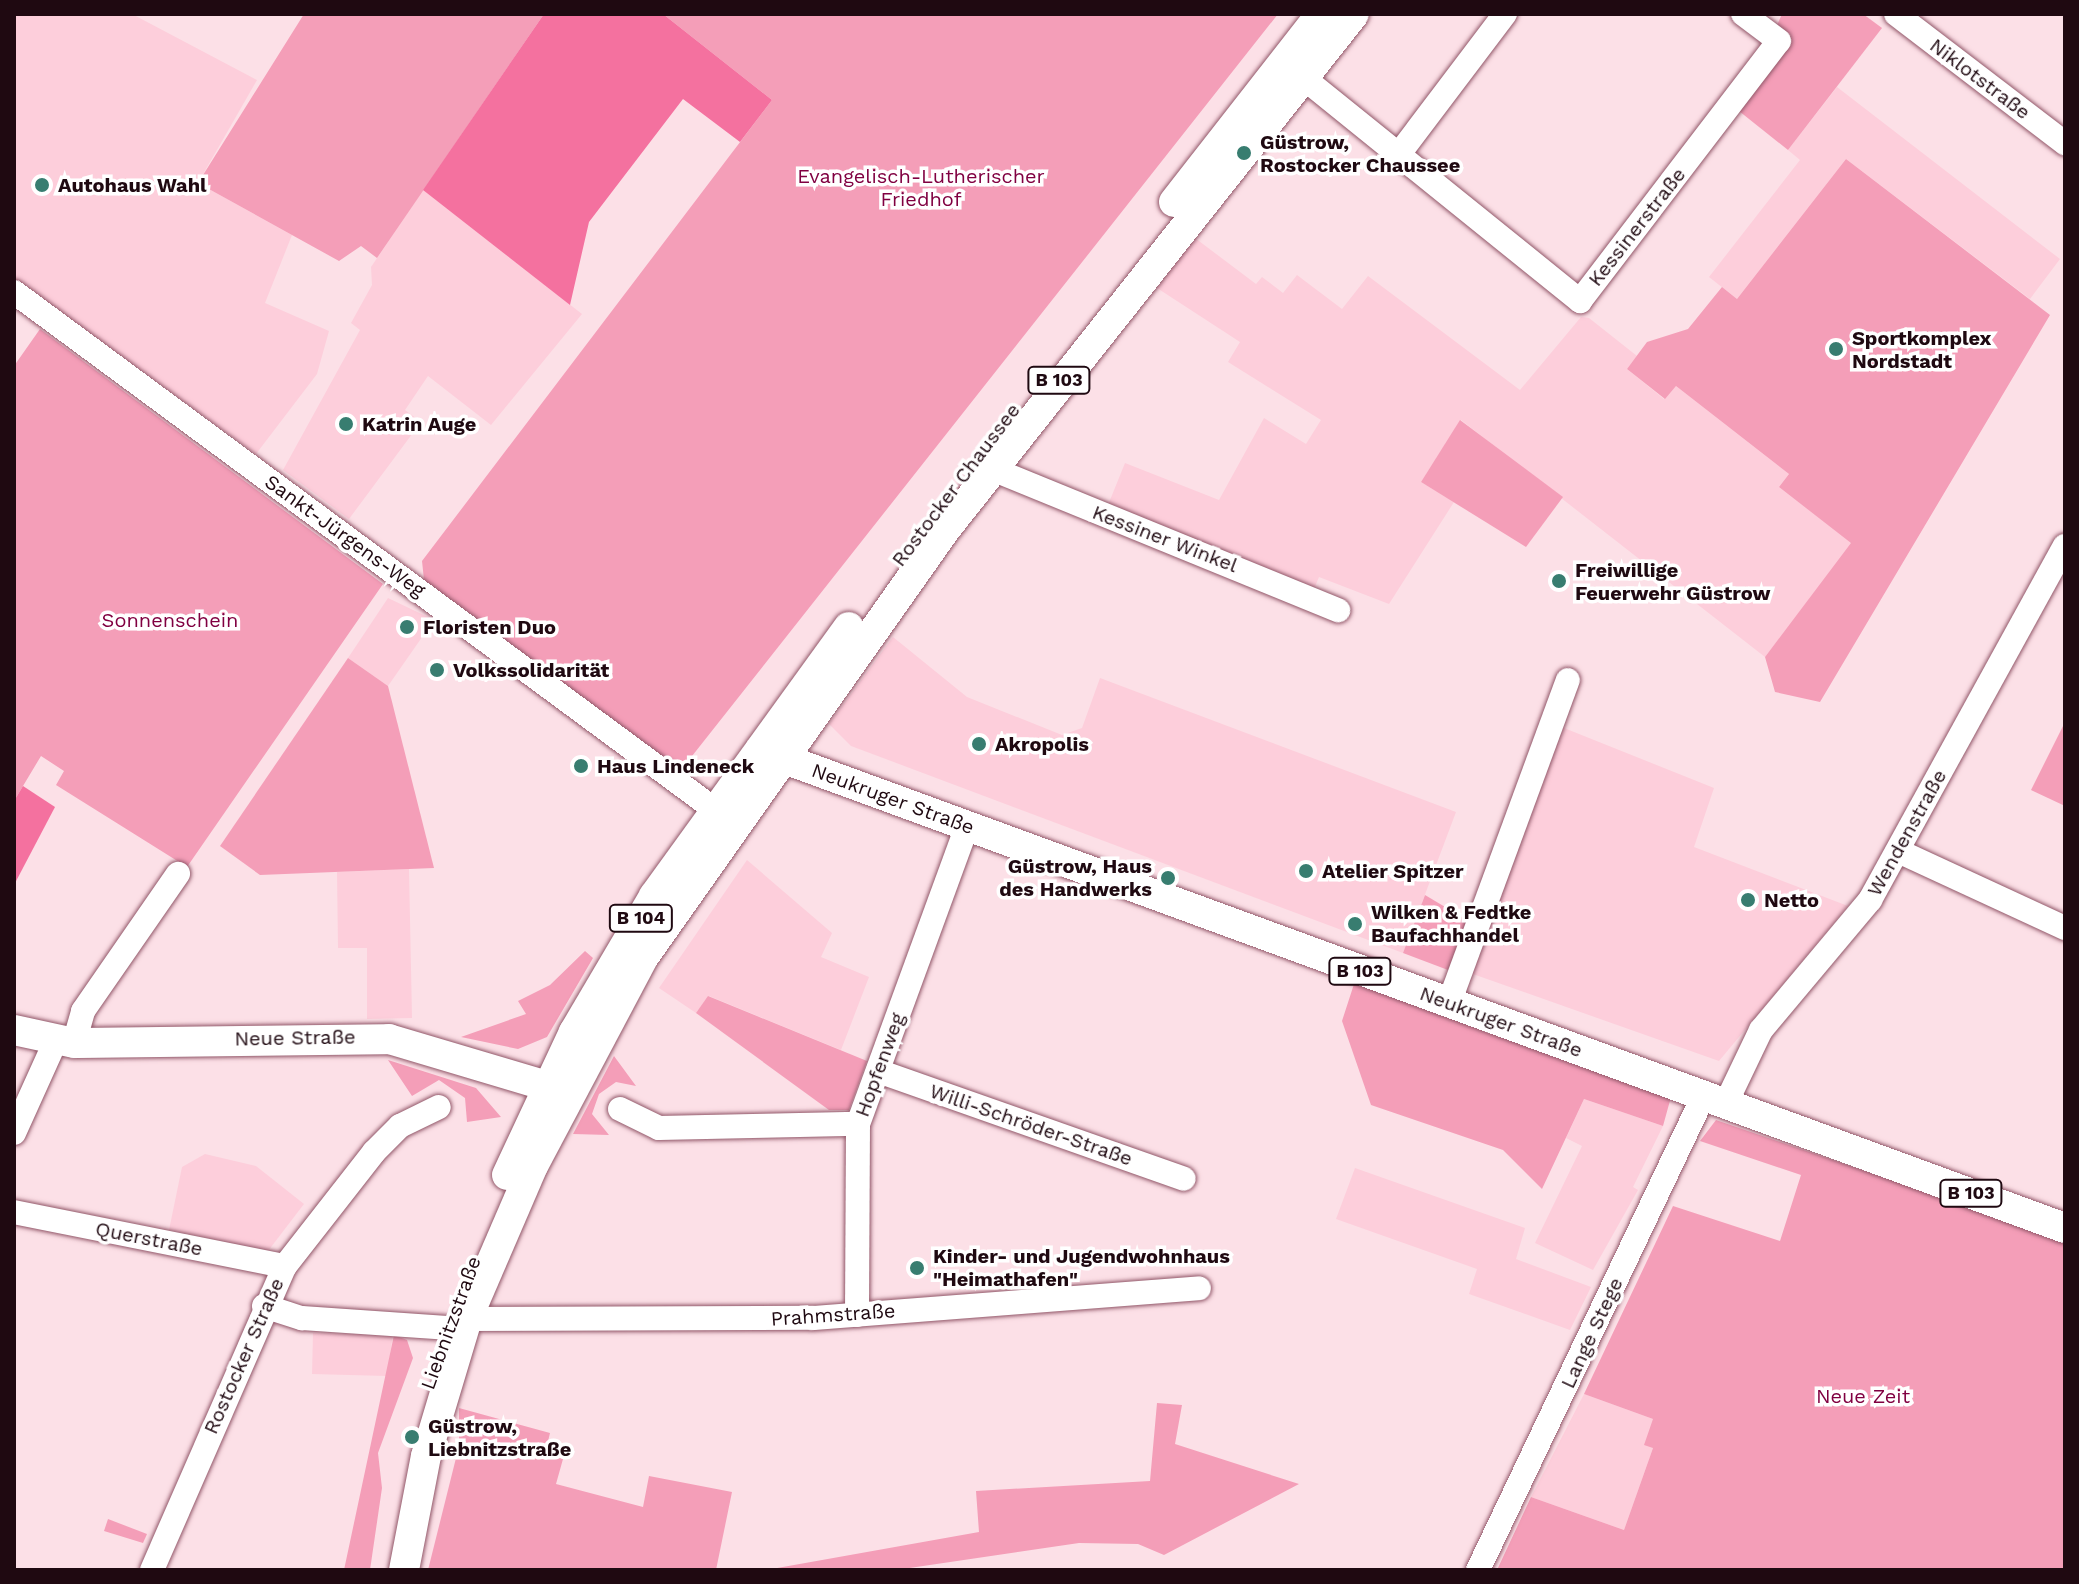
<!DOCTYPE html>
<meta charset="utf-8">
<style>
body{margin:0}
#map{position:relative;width:2079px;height:1584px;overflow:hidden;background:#fce0e7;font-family:"Work Sans",sans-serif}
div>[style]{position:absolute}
.built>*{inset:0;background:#fdcedb}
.green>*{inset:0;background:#f49eb8}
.forest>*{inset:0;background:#f4719f}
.roads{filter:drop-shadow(0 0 2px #915668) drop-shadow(0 0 2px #915668)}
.minor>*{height:24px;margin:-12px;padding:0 12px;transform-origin:12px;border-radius:12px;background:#fff}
.major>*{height:30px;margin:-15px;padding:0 15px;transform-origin:15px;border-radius:15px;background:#fff}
.dots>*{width:22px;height:22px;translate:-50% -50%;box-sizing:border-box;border:4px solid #fff;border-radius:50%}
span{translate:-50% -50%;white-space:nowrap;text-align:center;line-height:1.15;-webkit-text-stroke:7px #fff;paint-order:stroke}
.shield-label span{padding:2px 6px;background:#fff;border:2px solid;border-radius:6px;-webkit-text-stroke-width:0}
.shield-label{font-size:18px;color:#1f0911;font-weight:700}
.street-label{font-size:20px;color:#1f0911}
.poi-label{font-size:20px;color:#1f0911;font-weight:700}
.left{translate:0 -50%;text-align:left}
.right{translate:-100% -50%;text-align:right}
.park-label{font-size:20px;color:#800041}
.frame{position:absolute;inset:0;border:16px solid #1f0911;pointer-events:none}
</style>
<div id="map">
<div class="built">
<div style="clip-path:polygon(14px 14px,132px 14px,257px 80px,198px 183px,292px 235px,265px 303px,329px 331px,317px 374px,256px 454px,14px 278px)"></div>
<div style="clip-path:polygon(1837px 87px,2060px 259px,2030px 299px,1846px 159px,1737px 299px,1709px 277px,1800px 160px,1788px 150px)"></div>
<div style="clip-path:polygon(423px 190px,582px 314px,491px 425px,428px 376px,405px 410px,421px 422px,349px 519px,283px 470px,360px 330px,351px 323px,372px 285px,371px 267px)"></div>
<div style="clip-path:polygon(1195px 238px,1256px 284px,1262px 277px,1283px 293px,1297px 275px,1342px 309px,1368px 276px,1520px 390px,1581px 317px,1589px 318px,1637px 356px,1627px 369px,1664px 399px,1676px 386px,1789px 474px,1779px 487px,1852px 543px,1765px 657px,1461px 420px,1421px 482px,1454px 502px,1389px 604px,1319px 577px,1314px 589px,1106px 510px,1125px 463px,1219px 500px,1264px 418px,1306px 444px,1321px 420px,1228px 362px,1240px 342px,1157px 288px)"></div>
<div style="clip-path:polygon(388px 598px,434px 620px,388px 686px,348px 658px)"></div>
<div style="clip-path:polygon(893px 637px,967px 697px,1062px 735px,1082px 728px,1100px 678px,1456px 812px,1403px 953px,851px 746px,829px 724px)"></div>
<div style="clip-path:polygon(1559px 726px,1714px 788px,1694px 847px,1848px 906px,1719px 1061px,1470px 973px)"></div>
<div style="clip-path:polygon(747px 860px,832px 933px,821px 957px,869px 977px,841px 1050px,709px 996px,696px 1013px,659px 988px)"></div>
<div style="clip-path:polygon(409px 869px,412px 1018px,367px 1019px,367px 948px,338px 948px,337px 872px)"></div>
<div style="clip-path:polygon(1584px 1099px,1663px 1126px,1633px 1187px,1638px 1190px,1593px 1270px,1535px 1243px,1582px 1146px,1566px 1138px)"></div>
<div style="clip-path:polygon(205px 1154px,256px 1166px,304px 1204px,268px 1251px,169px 1230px,182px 1167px)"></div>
<div style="clip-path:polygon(1355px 1168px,1525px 1228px,1516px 1259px,1591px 1287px,1570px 1330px,1469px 1294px,1477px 1269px,1336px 1219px)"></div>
<div style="clip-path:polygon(313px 1333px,393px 1335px,387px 1376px,312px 1374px)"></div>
<div style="clip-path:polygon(1584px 1394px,1653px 1419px,1653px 1448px,1624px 1530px,1531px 1497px)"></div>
</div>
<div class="green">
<div style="clip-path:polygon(304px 14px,544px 14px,377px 258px,361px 246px,339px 261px,198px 183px)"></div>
<div style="clip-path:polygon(663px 14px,1278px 14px,681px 770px,424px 580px,422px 561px,772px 100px)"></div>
<div style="clip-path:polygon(1782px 14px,1863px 14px,1882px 28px,1788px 150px,1739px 111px)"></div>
<div style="clip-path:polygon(1846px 159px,2050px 315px,1820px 702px,1775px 692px,1765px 657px,1851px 543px,1779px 487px,1789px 474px,1676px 386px,1665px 399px,1627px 369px,1647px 342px,1688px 329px,1722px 287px,1737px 299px)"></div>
<div style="clip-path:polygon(40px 329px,383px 584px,187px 867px,56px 785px,64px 771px,41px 756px,14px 801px,14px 366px)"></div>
<div style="clip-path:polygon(1460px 420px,1563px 497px,1526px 547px,1421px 482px)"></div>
<div style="clip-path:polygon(348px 658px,388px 686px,434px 868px,260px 875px,220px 846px)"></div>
<div style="clip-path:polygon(2065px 722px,2065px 806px,2031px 790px)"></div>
<div style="clip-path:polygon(1425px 895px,1467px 920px,1448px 970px,1403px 953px)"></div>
<div style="clip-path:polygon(585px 951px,593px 958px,547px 1037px,518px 1049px,461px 1037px,526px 1014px,518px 1001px,550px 985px)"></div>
<div style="clip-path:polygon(1363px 982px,1671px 1097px,1663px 1126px,1584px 1099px,1542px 1189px,1503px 1150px,1371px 1105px,1342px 1021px,1354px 984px)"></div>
<div style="clip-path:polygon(708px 996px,867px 1061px,849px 1110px,829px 1110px,696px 1013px)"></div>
<div style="clip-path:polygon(614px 1056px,636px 1086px,616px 1082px,599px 1094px,592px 1114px,609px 1135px,573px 1134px)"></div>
<div style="clip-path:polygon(388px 1060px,476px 1088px,501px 1117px,467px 1122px,465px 1098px,439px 1080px,412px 1096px)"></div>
<div style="clip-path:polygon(1716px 1120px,2065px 1240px,2065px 1570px,1497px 1570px,1531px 1497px,1624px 1530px,1653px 1448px,1644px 1445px,1653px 1419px,1584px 1394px,1673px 1206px,1780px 1241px,1801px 1175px,1700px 1141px)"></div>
<div style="clip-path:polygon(394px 1335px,407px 1340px,413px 1358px,378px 1453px,382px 1488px,370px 1570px,344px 1570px)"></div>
<div style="clip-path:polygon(1157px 1403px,1182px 1405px,1175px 1444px,1299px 1484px,1164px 1555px,1138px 1544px,1079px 1543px,896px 1570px,766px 1570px,979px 1532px,976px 1491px,1150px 1481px)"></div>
<div style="clip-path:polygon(459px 1408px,550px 1433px,545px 1454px,563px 1459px,556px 1484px,643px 1507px,649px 1476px,732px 1492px,716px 1570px,428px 1570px,459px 1446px)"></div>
<div style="clip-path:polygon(108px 1519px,147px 1534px,143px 1543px,104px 1531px)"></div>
</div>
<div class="forest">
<div style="clip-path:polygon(544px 14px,663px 14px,772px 100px,740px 142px,683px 99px,589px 222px,570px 305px,423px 190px)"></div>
<div style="clip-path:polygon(23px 786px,55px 807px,14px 885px,14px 801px)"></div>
</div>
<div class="roads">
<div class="minor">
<div style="left:1896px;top:14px;width:213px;rotate:37.4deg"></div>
<div style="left:1290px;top:67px;width:373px;rotate:38.9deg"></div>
<div style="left:1580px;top:301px;width:327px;rotate:-52.6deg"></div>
<div style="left:1779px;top:41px;width:45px;rotate:-143.1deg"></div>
<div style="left:1399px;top:154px;width:176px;rotate:-52.9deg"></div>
<div style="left:14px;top:292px;width:870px;rotate:36.45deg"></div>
<div style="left:992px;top:469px;width:374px;rotate:22.2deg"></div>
<div style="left:1898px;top:851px;width:184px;rotate:24.8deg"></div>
<div style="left:1449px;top:1003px;width:344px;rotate:-69.8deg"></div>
<div style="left:74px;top:1043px;width:33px;rotate:-74deg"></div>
<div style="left:83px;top:1011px;width:167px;rotate:-55.3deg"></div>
<div style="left:878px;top:1071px;width:324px;rotate:19.4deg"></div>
<div style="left:1726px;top:1103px;width:81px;rotate:-64.4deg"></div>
<div style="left:1761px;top:1030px;width:170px;rotate:-50deg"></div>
<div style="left:1870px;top:900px;width:404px;rotate:-61.2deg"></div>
<div style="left:620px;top:1109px;width:43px;rotate:26deg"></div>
<div style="left:659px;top:1128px;width:199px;rotate:-1.2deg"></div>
<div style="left:14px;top:1133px;width:100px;rotate:-65.7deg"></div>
<div style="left:14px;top:1212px;width:276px;rotate:11.3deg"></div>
<div style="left:264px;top:1306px;width:40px;rotate:18deg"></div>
<div style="left:302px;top:1318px;width:145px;rotate:3.9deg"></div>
<div style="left:857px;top:1315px;width:191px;rotate:-89.7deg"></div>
<div style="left:858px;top:1124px;width:317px;rotate:-69.9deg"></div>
<div style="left:467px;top:1319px;width:346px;rotate:-0.2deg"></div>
<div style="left:813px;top:1318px;width:387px;rotate:-4.4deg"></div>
<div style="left:152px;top:1570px;width:332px;rotate:-66.4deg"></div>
<div style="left:285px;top:1266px;width:145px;rotate:-52deg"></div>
<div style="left:374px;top:1152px;width:37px;rotate:-45deg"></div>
<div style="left:400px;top:1126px;width:43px;rotate:-26deg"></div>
<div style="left:1478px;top:1570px;width:526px;rotate:-64.56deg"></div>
</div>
<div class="major">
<div style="left:1174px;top:202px;width:239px;rotate:-52deg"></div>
<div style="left:760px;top:750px;width:1390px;rotate:20.12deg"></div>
<div style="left:14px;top:1030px;width:61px;rotate:12.2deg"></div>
<div style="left:74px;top:1043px;width:315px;rotate:-0.7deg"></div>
<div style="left:389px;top:1039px;width:182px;rotate:16.6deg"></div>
<div style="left:507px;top:1175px;width:158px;rotate:-64.9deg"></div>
<div style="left:574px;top:1032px;width:158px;rotate:-59.5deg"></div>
<div style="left:654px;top:896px;width:332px;rotate:-54.1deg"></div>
<div style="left:404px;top:1570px;width:116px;rotate:-79.1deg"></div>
<div style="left:426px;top:1456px;width:143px;rotate:-73.3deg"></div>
<div style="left:467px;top:1319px;width:167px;rotate:-66.7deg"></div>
<div style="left:533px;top:1166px;width:235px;rotate:-62.1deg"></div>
<div style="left:643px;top:958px;width:524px;rotate:-54.79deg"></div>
<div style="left:945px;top:530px;width:658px;rotate:-51.6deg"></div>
</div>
</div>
<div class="dots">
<div style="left:1244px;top:153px;background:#387d70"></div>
<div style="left:42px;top:185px;background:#387d70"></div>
<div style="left:1836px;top:349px;background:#387d70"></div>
<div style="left:346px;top:424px;background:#387d70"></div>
<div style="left:1559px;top:581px;background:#387d70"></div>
<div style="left:407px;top:627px;background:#387d70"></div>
<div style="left:437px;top:670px;background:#387d70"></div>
<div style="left:979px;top:744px;background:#387d70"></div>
<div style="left:581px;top:766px;background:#387d70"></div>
<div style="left:1306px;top:871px;background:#387d70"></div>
<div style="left:1168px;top:878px;background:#387d70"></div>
<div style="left:1748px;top:900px;background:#387d70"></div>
<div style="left:1355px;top:924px;background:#387d70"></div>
<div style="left:917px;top:1268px;background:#387d70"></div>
<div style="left:412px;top:1437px;background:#387d70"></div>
</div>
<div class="shield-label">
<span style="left:1059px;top:380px">B 103</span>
<span style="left:641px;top:918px">B 104</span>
<span style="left:1360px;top:971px">B 103</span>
<span style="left:1971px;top:1193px">B 103</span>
</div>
<div class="street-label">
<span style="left:1980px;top:79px;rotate:37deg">Niklotstraße</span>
<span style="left:1637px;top:227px;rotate:-52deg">Kessinerstraße</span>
<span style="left:956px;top:485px;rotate:-53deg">Rostocker Chaussee</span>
<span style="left:345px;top:536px;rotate:36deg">Sankt-Jürgens-Weg</span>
<span style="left:1165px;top:539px;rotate:21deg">Kessiner Winkel</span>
<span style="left:893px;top:799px;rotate:20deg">Neukruger Straße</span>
<span style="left:1907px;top:833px;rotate:-61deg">Wendenstraße</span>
<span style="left:1501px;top:1022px;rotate:20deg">Neukruger Straße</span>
<span style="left:295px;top:1038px;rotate:-1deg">Neue Straße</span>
<span style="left:880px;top:1065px;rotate:-70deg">Hopfenweg</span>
<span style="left:1031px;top:1125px;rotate:19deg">Willi-Schröder-Straße</span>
<span style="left:149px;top:1239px;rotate:11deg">Querstraße</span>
<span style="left:833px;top:1315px;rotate:-4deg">Prahmstraße</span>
<span style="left:451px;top:1323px;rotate:-70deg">Liebnitzstraße</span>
<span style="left:1592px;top:1333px;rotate:-65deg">Lange Stege</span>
<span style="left:244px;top:1356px;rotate:-66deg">Rostocker Straße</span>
</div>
<div class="poi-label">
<span class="left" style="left:1260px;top:154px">Güstrow,<br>Rostocker Chaussee</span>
<span class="left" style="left:58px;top:185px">Autohaus Wahl</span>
<span class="left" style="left:1852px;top:350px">Sportkomplex<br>Nordstadt</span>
<span class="left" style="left:362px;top:424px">Katrin Auge</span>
<span class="left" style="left:1575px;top:582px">Freiwillige<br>Feuerwehr Güstrow</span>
<span class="left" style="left:423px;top:627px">Floristen Duo</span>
<span class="left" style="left:453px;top:670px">Volkssolidarität</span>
<span class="left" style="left:995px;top:744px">Akropolis</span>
<span class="left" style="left:597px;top:766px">Haus Lindeneck</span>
<span class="right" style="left:1152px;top:878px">Güstrow, Haus<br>des Handwerks</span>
<span class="left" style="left:1322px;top:871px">Atelier Spitzer</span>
<span class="left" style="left:1764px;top:900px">Netto</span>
<span class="left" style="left:1371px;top:924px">Wilken &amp; Fedtke<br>Baufachhandel</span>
<span class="left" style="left:933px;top:1268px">Kinder- und Jugendwohnhaus<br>"Heimathafen"</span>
<span class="left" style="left:428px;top:1438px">Güstrow,<br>Liebnitzstraße</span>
</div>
<div class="park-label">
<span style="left:921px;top:188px">Evangelisch-Lutherischer<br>Friedhof</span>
<span style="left:170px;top:620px">Sonnenschein</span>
<span style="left:1863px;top:1396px">Neue Zeit</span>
</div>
<div class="frame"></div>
</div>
